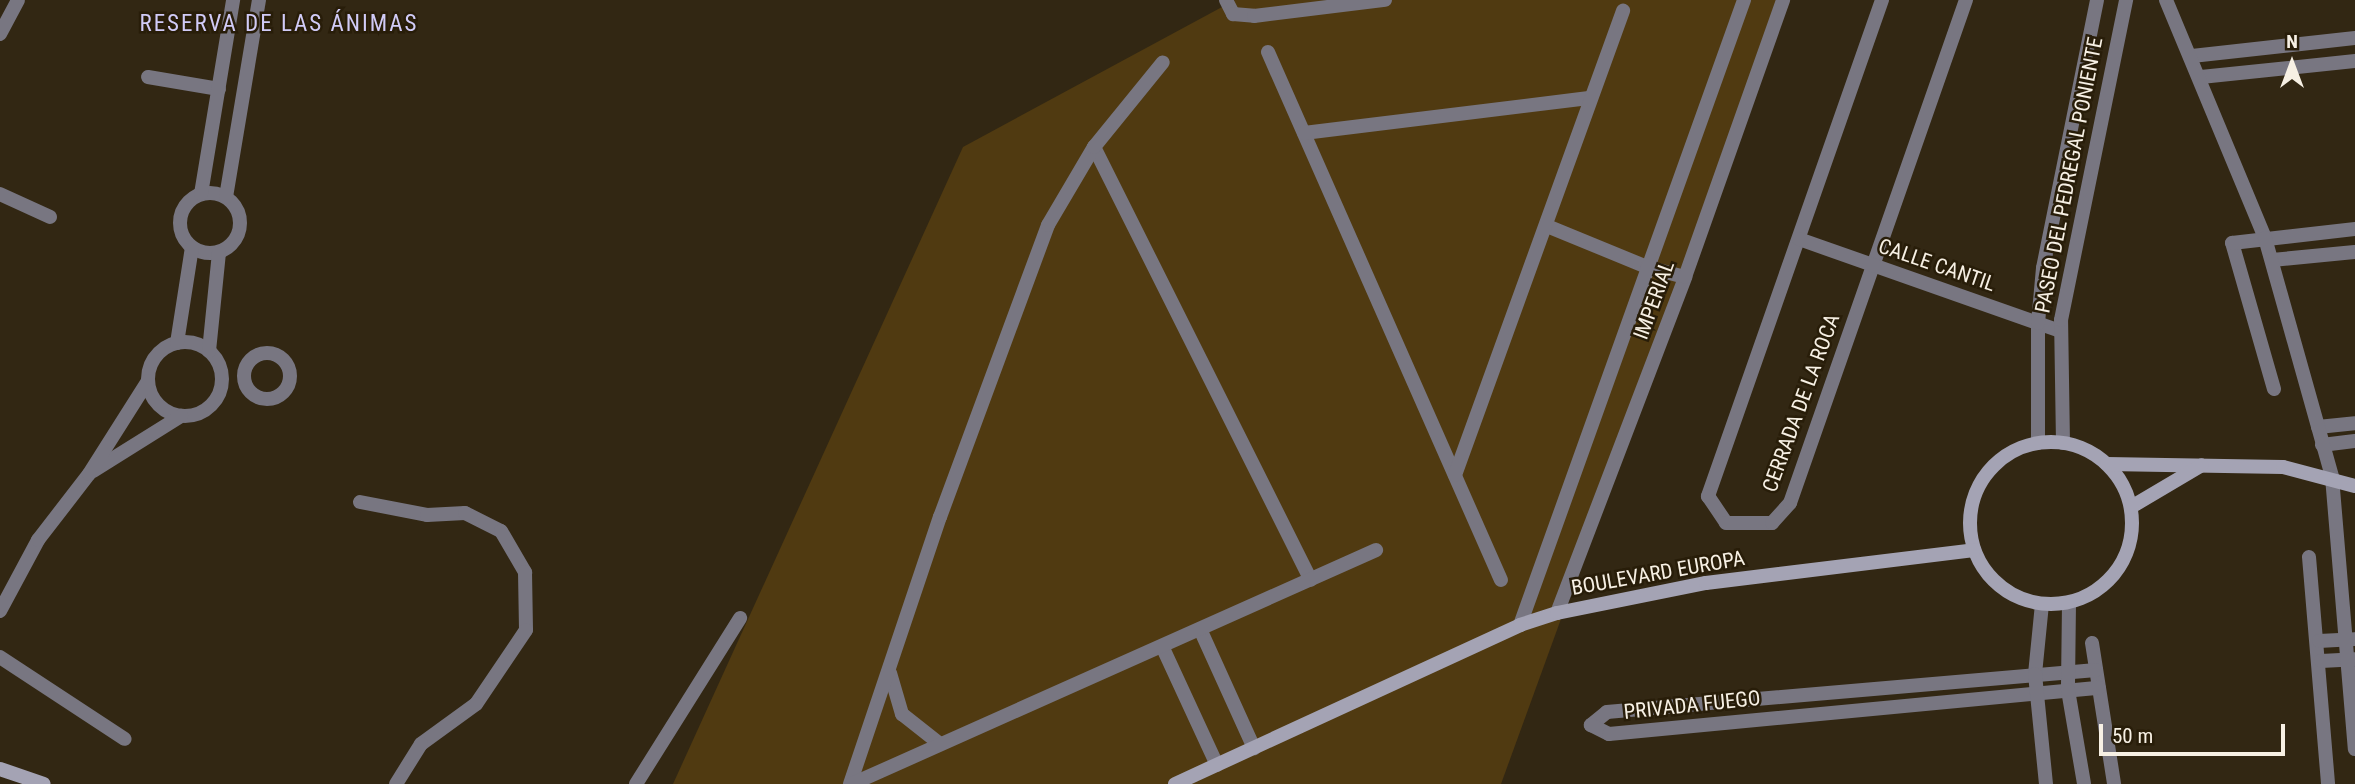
<!DOCTYPE html>
<meta charset="utf-8">
<style>
body{margin:0}
#map{position:relative;width:2355px;height:784px;overflow:hidden;background:#322713;font-family:"Roboto Condensed",sans-serif}
div>[style]{position:absolute}
.green>*{inset:0;background:#503a11}
.service>*{height:14px;margin:-7px;padding:0 7px;transform-origin:7px;border-radius:7px;background:#787681}
.minor>*{height:14px;margin:-7px;padding:0 7px;transform-origin:7px;border-radius:7px;background:#787681}
.minor>.ring{margin:-7px;padding:0;box-sizing:content-box;background:none;border:14px solid #787681;border-radius:50%}
.tertiary>*{height:14px;margin:-7px;padding:0 7px;transform-origin:7px;border-radius:7px;background:#787681}
.secondary>*{height:14px;margin:-7px;padding:0 7px;transform-origin:7px;border-radius:7px;background:#a4a3b4}
.secondary>.ring{margin:-7px;padding:0;box-sizing:content-box;background:none;border:14px solid #a4a3b4;border-radius:50%}
span{translate:-50% -50%;white-space:nowrap;text-align:center;line-height:1.15;-webkit-text-stroke:5px #281d09;paint-order:stroke}
.street-label{font-size:21px;color:#f7f0e4}
.neighbourhood-label{font-size:23px;color:#d1cbf7;letter-spacing:2px}
.north{position:absolute;left:2257px;top:28px;width:70px;height:70px;-webkit-text-stroke:5px #281d09;paint-order:stroke;rotate:0deg;font-size:19px;font-weight:700;line-height:28px;text-align:center;color:#f7f0e4}
.north::after{content:'';display:block;margin:auto;width:24px;height:32px;background:#f7f0e4;clip-path:polygon(50% 0,100% 100%,50% 72%,0 100%)}
.scale{position:absolute;left:2099px;top:724px;width:186px;height:32px;box-sizing:border-box;border:4px solid #f7f0e4;border-top:0;padding-left:9px;font-size:21px;line-height:24px;white-space:nowrap;color:#f7f0e4;-webkit-text-stroke:5px #281d09;paint-order:stroke}
</style>
<div id="map">
<div class="green">
<i style="clip-path:polygon(1235px 0,1786px 0,1501px 784px,673px 784px,963px 147px)"></i>
</div>
<div class="service">
<i style="left:360px;top:502px;width:68px;rotate:11deg"></i>
<i style="left:427px;top:515px;width:38px;rotate:-3deg"></i>
<i style="left:465px;top:513px;width:40px;rotate:26.6deg"></i>
<i style="left:501px;top:531px;width:48px;rotate:59.7deg"></i>
<i style="left:525px;top:572px;width:58px;rotate:89deg"></i>
<i style="left:526px;top:630px;width:89px;rotate:124deg"></i>
<i style="left:476px;top:704px;width:68px;rotate:144deg"></i>
<i style="left:421px;top:744px;width:47px;rotate:122deg"></i>
<i style="left:636px;top:784px;width:196px;rotate:-57.9deg"></i>
</div>
<div class="minor">
<i style="left:1226px;top:0;width:16px;rotate:63deg"></i>
<i style="left:1233px;top:14px;width:21px;rotate:5deg"></i>
<i style="left:1254px;top:16px;width:132px;rotate:-7deg"></i>
<i style="left:1882px;top:0;width:526px;rotate:109.33deg"></i>
<i style="left:1708px;top:496px;width:32px;rotate:56deg"></i>
<i style="left:1726px;top:523px;width:46px"></i>
<i style="left:1772px;top:523px;width:27px;rotate:-48deg"></i>
<i style="left:1790px;top:503px;width:533px;rotate:-70.72deg"></i>
<i style="left:0;top:34px;width:38px;rotate:-62deg"></i>
<i style="left:1268px;top:52px;width:577px;rotate:66.19deg"></i>
<i style="left:2192px;top:56px;width:164px;rotate:-6.3deg"></i>
<i style="left:148px;top:77px;width:72px;rotate:9.6deg"></i>
<i style="left:2201px;top:77px;width:155px;rotate:-5.9deg"></i>
<i style="left:1304px;top:133px;width:289px;rotate:-7deg"></i>
<i style="left:1094px;top:147px;width:484px;rotate:63.4deg"></i>
<i class="ring" style="left:180px;top:193px;width:46px;height:46px"></i>
<i style="left:0;top:194px;width:55px;rotate:24.7deg"></i>
<i style="left:201px;top:194px;width:197px;rotate:-80.6deg"></i>
<i style="left:226px;top:197px;width:200px;rotate:-80.5deg"></i>
<i style="left:1547px;top:226px;width:108px;rotate:22.3deg"></i>
<i style="left:1647px;top:267px;width:39px;rotate:15deg"></i>
<i style="left:1799px;top:239px;width:277px;rotate:19.4deg"></i>
<i style="left:2272px;top:260px;width:83px;rotate:-5.5deg"></i>
<i class="ring" style="left:148px;top:342px;width:60px;height:60px"></i>
<i style="left:177px;top:343px;width:97px;rotate:-81.1deg"></i>
<i style="left:209px;top:351px;width:99px;rotate:-84.2deg"></i>
<i class="ring" style="left:244px;top:353px;width:32px;height:32px"></i>
<i style="left:2274px;top:389px;width:152px;rotate:-106deg"></i>
<i style="left:2232px;top:243px;width:124px;rotate:-6.5deg"></i>
<i style="left:2318px;top:427px;width:37px;rotate:-6deg"></i>
<i style="left:2322px;top:445px;width:33px;rotate:-7deg"></i>
<i style="left:93px;top:471px;width:104px;rotate:-32deg"></i>
<i style="left:1455px;top:475px;width:494px;rotate:-70.1deg"></i>
<i style="left:2309px;top:557px;width:228px;rotate:85.2deg"></i>
<i style="left:0;top:611px;width:81px;rotate:-61.8deg"></i>
<i style="left:38px;top:540px;width:83px;rotate:-52.3deg"></i>
<i style="left:89px;top:474px;width:110px;rotate:-57.6deg"></i>
<i style="left:1557px;top:613px;width:360px;rotate:-69.1deg"></i>
<i style="left:1685px;top:277px;width:294px;rotate:-70.5deg"></i>
<i style="left:1520px;top:625px;width:664px;rotate:-70.28deg"></i>
<i style="left:1200px;top:629px;width:131px;rotate:65.6deg"></i>
<i style="left:2319px;top:641px;width:36px;rotate:-3deg"></i>
<i style="left:2092px;top:643px;width:143px;rotate:81.1deg"></i>
<i style="left:1162px;top:646px;width:131px;rotate:65.2deg"></i>
<i style="left:0;top:657px;width:149px;rotate:33.3deg"></i>
<i style="left:2321px;top:661px;width:34px;rotate:-3deg"></i>
<i style="left:2096px;top:670px;width:491px;rotate:175.1deg"></i>
<i style="left:1607px;top:712px;width:21px;rotate:141deg"></i>
<i style="left:1591px;top:725px;width:20px;rotate:27deg"></i>
<i style="left:1609px;top:734px;width:492px;rotate:-5.4deg"></i>
<i style="left:890px;top:673px;width:43px;rotate:73.7deg"></i>
<i style="left:902px;top:714px;width:48px;rotate:38.3deg"></i>
<i style="left:850px;top:784px;width:282px;rotate:-71.4deg"></i>
<i style="left:940px;top:517px;width:311px;rotate:-69.7deg"></i>
<i style="left:1048px;top:225px;width:91px;rotate:-59.5deg"></i>
<i style="left:1094px;top:147px;width:109px;rotate:-50.9deg"></i>
<i style="left:852px;top:784px;width:574px;rotate:-24.06deg"></i>
</div>
<div class="tertiary">
<i style="left:2166px;top:0;width:258px;rotate:67.4deg"></i>
<i style="left:2265px;top:238px;width:248px;rotate:74.3deg"></i>
<i style="left:2332px;top:477px;width:273px;rotate:85.2deg"></i>
<i style="left:2038px;top:443px;width:120px;rotate:-90deg"></i>
<i style="left:2038px;top:323px;width:55px;rotate:-84.8deg"></i>
<i style="left:2043px;top:268px;width:273px;rotate:-78.6deg"></i>
<i style="left:2063px;top:443px;width:123px;rotate:-90.9deg"></i>
<i style="left:2061px;top:320px;width:327px;rotate:-78.5deg"></i>
<i style="left:2069px;top:603px;width:87px;rotate:90.7deg"></i>
<i style="left:2068px;top:690px;width:95px;rotate:80.3deg"></i>
<i style="left:2042px;top:604px;width:70px;rotate:95.7deg"></i>
<i style="left:2035px;top:674px;width:111px;rotate:84.3deg"></i>
</div>
<div class="secondary">
<i class="ring" style="left:1970px;top:442px;width:148px;height:148px"></i>
<i style="left:2107px;top:464px;width:176px;rotate:1deg"></i>
<i style="left:2283px;top:467px;width:74px;rotate:14.8deg"></i>
<i style="left:2131px;top:507px;width:82px;rotate:-30.6deg"></i>
<i style="left:0;top:769px;width:46px;rotate:18.8deg"></i>
<i style="left:1175px;top:784px;width:380px;rotate:-24.7deg"></i>
<i style="left:1520px;top:625px;width:39px;rotate:-18deg"></i>
<i style="left:1557px;top:613px;width:152px;rotate:-11.4deg"></i>
<i style="left:1706px;top:583px;width:270px;rotate:-7deg"></i>
</div>
<div class="street-label">
<span style="left:2069px;top:175px;rotate:-79deg">PASEO DEL PEDREGAL PONIENTE</span>
<span style="left:1937px;top:265px;rotate:19deg">CALLE CANTIL</span>
<span style="left:1654px;top:300px;rotate:-70deg">IMPERIAL</span>
<span style="left:1801px;top:403px;rotate:-70deg">CERRADA DE LA ROCA</span>
<span style="left:1658px;top:573px;rotate:-10deg">BOULEVARD EUROPA</span>
<span style="left:1692px;top:705px;rotate:-6deg">PRIVADA FUEGO</span>
</div>
<div class="neighbourhood-label">
<span style="left:279px;top:24px">RESERVA DE LAS ÁNIMAS</span>
</div>
<div class="north">N</div>
<div class="scale">50 m</div>
</div>
